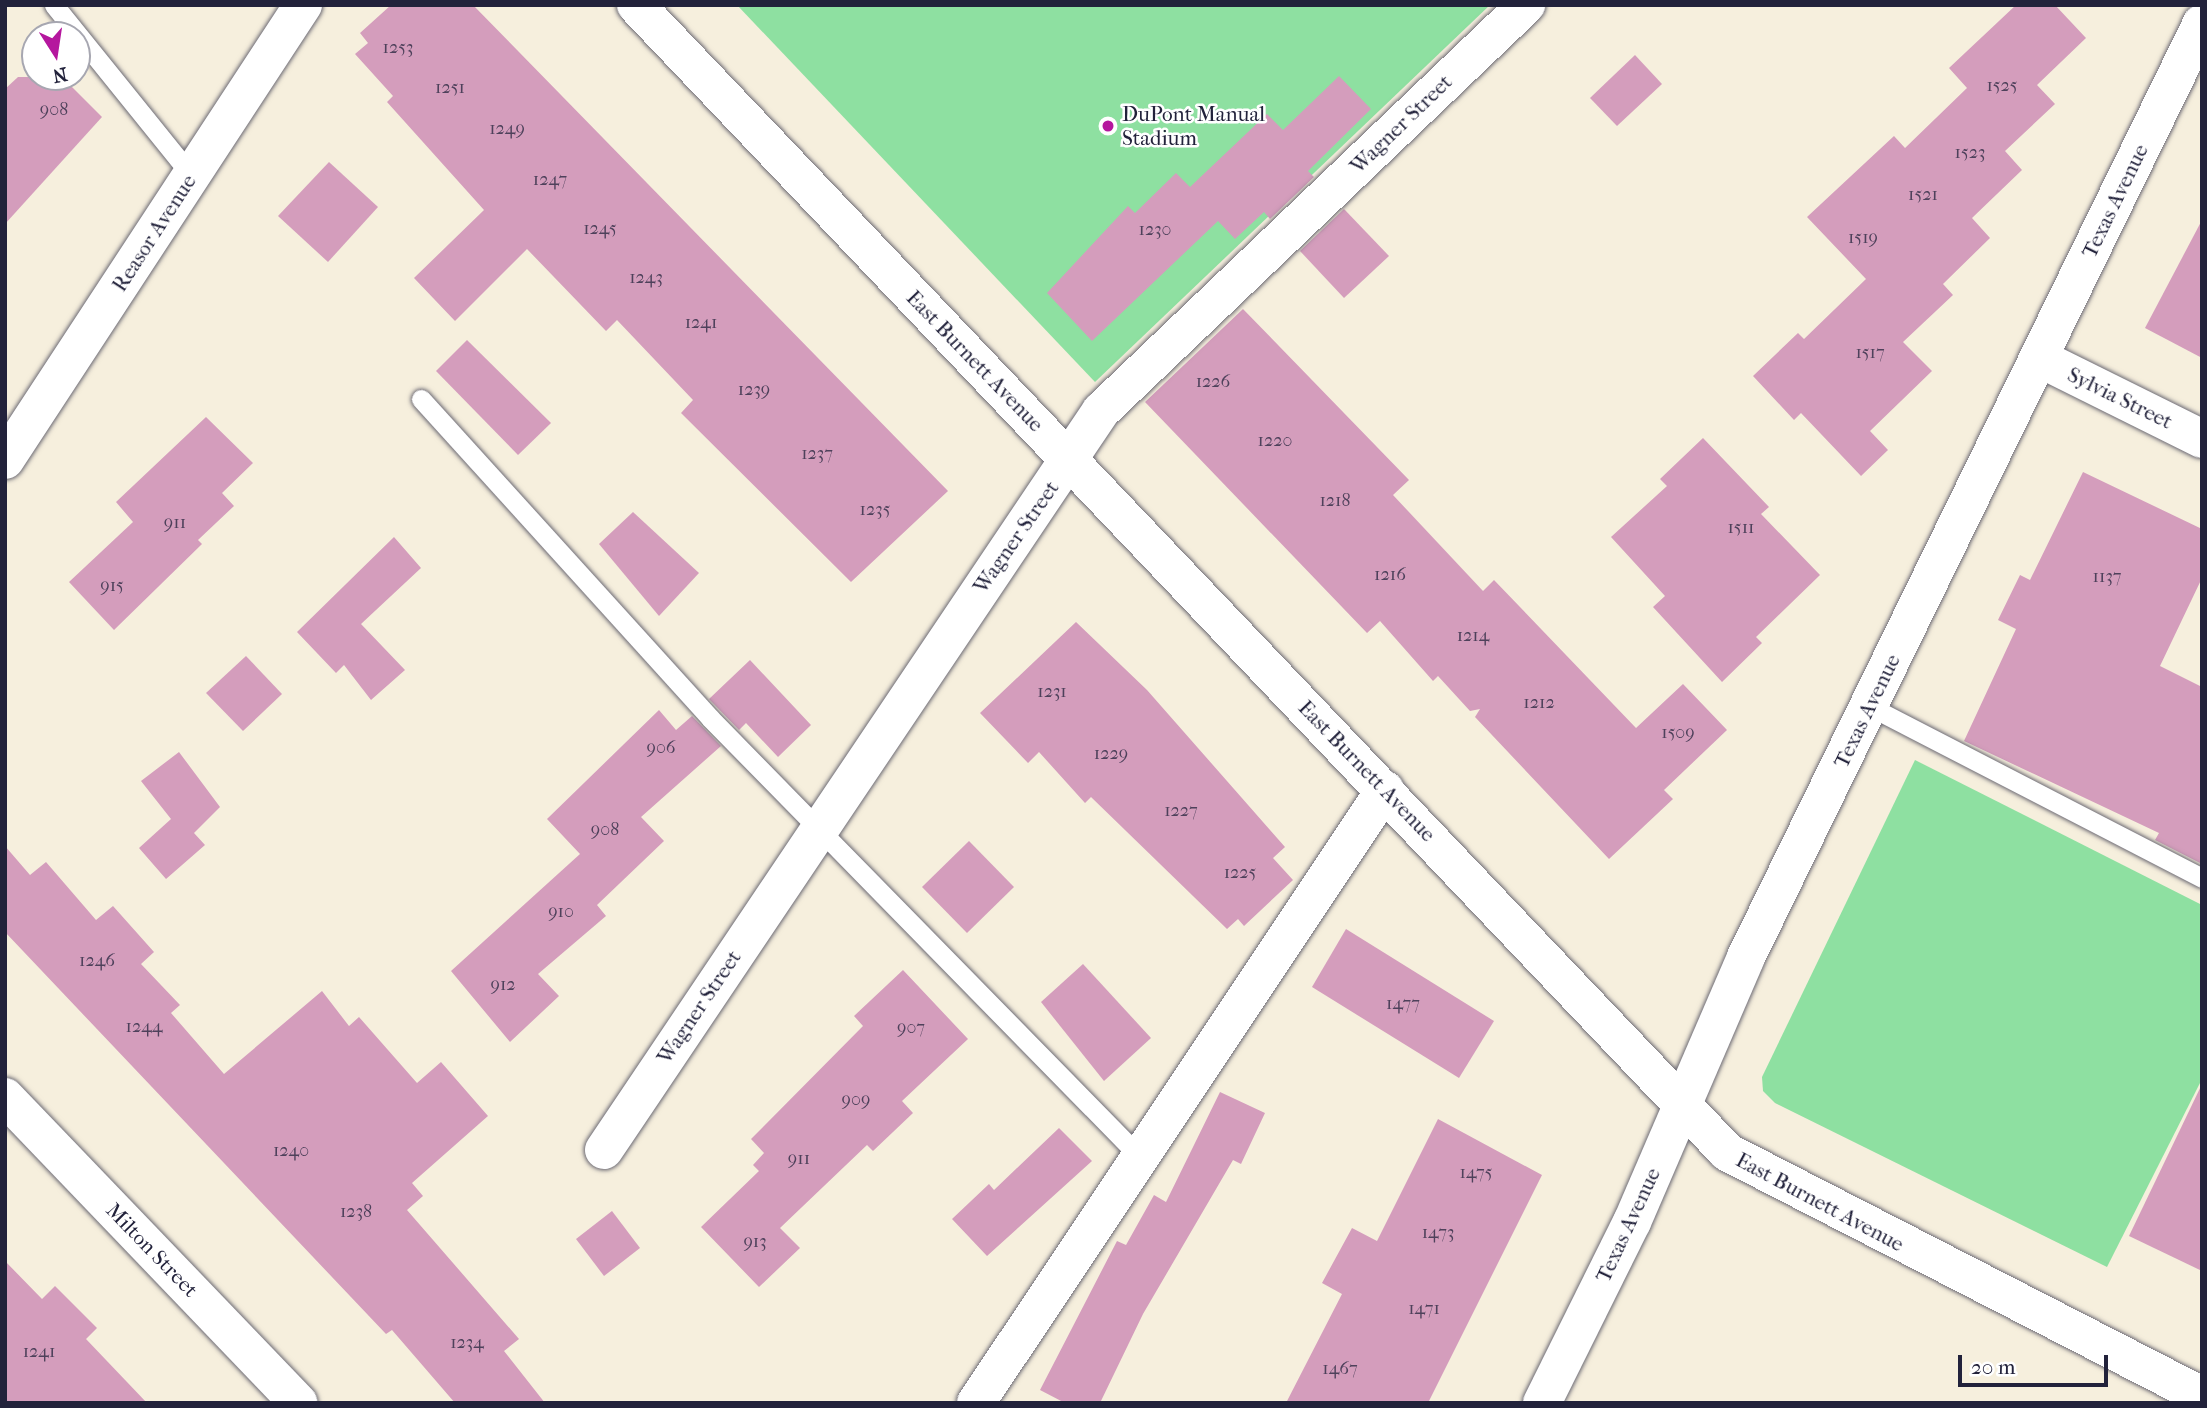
<!DOCTYPE html>
<style>
body{margin:0}
#map{position:relative;width:2207px;height:1408px;overflow:hidden;background:#f6efdd;font-family:"IM FELL French Canon",serif}
div>[style]{position:absolute}
.green>*{inset:0;background:#8ee0a1}
.building>*{inset:0;background:#d49dbc}
.roads{filter:drop-shadow(0 0 2px #6c6a74) drop-shadow(0 0 2px #6c6a74)}
.lane>*{height:19px;margin:-9.5px;padding:0 9.5px;transform-origin:9.5px;border-radius:9.5px;background:#fff}
.street>*{height:38px;margin:-19px;padding:0 19px;transform-origin:19px;border-radius:19px;background:#fff}
.secondary>*{height:38px;margin:-19px;padding:0 19px;transform-origin:19px;border-radius:19px;background:#fff}
.dots>*{width:19px;height:19px;translate:-50% -50%;box-sizing:border-box;border:4px solid #fff;border-radius:50%}
span{translate:-50% -50%;white-space:nowrap;text-align:center;line-height:1.15;-webkit-text-stroke:5px #fff;paint-order:stroke}
.number-label{font-size:18px;color:#4e415b}
.number-label span{-webkit-text-stroke-width:0}
.poi-label{font-size:21px;color:#22223b}
.left{translate:0 -50%;text-align:left}
.street-label{font-size:21px;color:#22223b}
.frame{position:absolute;inset:0;border:7px solid #22223b;pointer-events:none}
.north{position:absolute;left:21px;top:21px;width:70px;height:70px;box-sizing:border-box;background:#fff;border:2px solid #a7a7b1;border-radius:50%;rotate:168deg;font-size:19px;font-weight:700;line-height:28px;text-align:center;color:#22223b}
.north::after{content:'';display:block;margin:auto;width:24px;height:32px;background:#b5179e;clip-path:polygon(50% 0,100% 100%,50% 72%,0 100%)}
.scale{position:absolute;left:1958px;top:1355px;width:150px;height:32px;box-sizing:border-box;border:4px solid #22223b;border-top:0;padding-left:9px;font-size:21px;line-height:24px;white-space:nowrap;color:#22223b;-webkit-text-stroke:5px #fff;paint-order:stroke}
</style>
<div id="map">
<div class="green">
<i style="clip-path:polygon(737px 5px,1490px 5px,1095px 382px)"></i>
<i style="clip-path:polygon(1915px 760px,2202px 905px,2202px 1079px,2107px 1267px,1775px 1103px,1763px 1091px,1762px 1077px)"></i>
</div>
<div class="building">
<i style="clip-path:polygon(391px 5px,473px 5px,948px 491px,851px 582px,681px 413px,693px 400px,617px 320px,606px 331px,527px 249px,455px 321px,414px 278px,484px 210px,387px 102px,393px 96px,355px 54px,368px 43px,360px 33px)"></i>
<i style="clip-path:polygon(2016px 5px,2055px 5px,2086px 38px,2037px 85px,2055px 104px,2005px 151px,2022px 170px,1972px 218px,1990px 238px,1943px 284px,1953px 295px,1903px 342px,1932px 371px,1870px 431px,1888px 450px,1861px 476px,1801px 413px,1794px 420px,1753px 376px,1798px 333px,1804px 339px,1866px 279px,1807px 217px,1894px 136px,1905px 148px,1967px 88px,1949px 68px)"></i>
<i style="clip-path:polygon(1635px 55px,1662px 84px,1617px 126px,1590px 98px)"></i>
<i style="clip-path:polygon(1339px 76px,1371px 109px,1308px 171px,1314px 177px,1270px 219px,1264px 212px,1235px 239px,1218px 221px,1092px 341px,1047px 293px,1128px 206px,1135px 213px,1176px 173px,1190px 187px,1267px 114px,1283px 130px)"></i>
<i style="clip-path:polygon(18px 77px,62px 77px,102px 117px,5px 224px,5px 89px)"></i>
<i style="clip-path:polygon(329px 162px,378px 207px,328px 262px,278px 216px)"></i>
<i style="clip-path:polygon(1344px 209px,1389px 256px,1344px 298px,1300px 251px)"></i>
<i style="clip-path:polygon(2202px 220px,2202px 358px,2145px 328px)"></i>
<i style="clip-path:polygon(1243px 309px,1409px 480px,1393px 495px,1483px 591px,1494px 580px,1636px 728px,1683px 684px,1727px 730px,1664px 790px,1673px 799px,1609px 859px,1475px 717px,1480px 709px,1470px 711px,1438px 676px,1433px 681px,1380px 621px,1367px 633px,1145px 402px)"></i>
<i style="clip-path:polygon(467px 340px,551px 423px,518px 455px,436px 371px)"></i>
<i style="clip-path:polygon(206px 417px,253px 463px,222px 493px,234px 506px,198px 540px,202px 544px,114px 630px,69px 582px,133px 522px,116px 502px)"></i>
<i style="clip-path:polygon(1703px 438px,1769px 507px,1761px 514px,1820px 575px,1756px 637px,1762px 643px,1722px 682px,1653px 607px,1665px 596px,1611px 537px,1667px 486px,1660px 479px)"></i>
<i style="clip-path:polygon(2083px 472px,2202px 529px,2202px 578px,2160px 666px,2202px 687px,2202px 864px,2155px 840px,2159px 833px,1964px 741px,2016px 629px,1998px 620px,2020px 575px,2030px 580px)"></i>
<i style="clip-path:polygon(633px 512px,699px 573px,659px 616px,599px 544px)"></i>
<i style="clip-path:polygon(394px 537px,421px 568px,361px 624px,405px 670px,371px 700px,344px 665px,336px 673px,297px 632px)"></i>
<i style="clip-path:polygon(1076px 622px,1147px 690px,1285px 847px,1273px 858px,1293px 880px,1244px 926px,1238px 919px,1227px 929px,1091px 797px,1085px 803px,1039px 752px,1028px 763px,980px 713px)"></i>
<i style="clip-path:polygon(246px 656px,282px 694px,243px 731px,206px 693px)"></i>
<i style="clip-path:polygon(750px 660px,811px 725px,778px 757px,746px 723px,739px 730px,709px 699px)"></i>
<i style="clip-path:polygon(659px 710px,676px 730px,692px 716px,721px 746px,641px 817px,664px 841px,597px 905px,606px 916px,538px 974px,559px 996px,510px 1042px,451px 971px,580px 854px,547px 819px)"></i>
<i style="clip-path:polygon(179px 752px,220px 807px,194px 833px,205px 845px,166px 879px,139px 848px,171px 819px,141px 781px)"></i>
<i style="clip-path:polygon(969px 841px,1014px 887px,967px 933px,922px 887px)"></i>
<i style="clip-path:polygon(5px 846px,30px 875px,46px 862px,96px 920px,113px 906px,154px 952px,141px 964px,180px 1005px,171px 1013px,224px 1074px,322px 991px,349px 1026px,359px 1017px,417px 1083px,441px 1062px,488px 1116px,412px 1183px,423px 1196px,407px 1210px,519px 1339px,504px 1351px,545px 1403px,455px 1403px,392px 1330px,386px 1334px,5px 932px)"></i>
<i style="clip-path:polygon(1346px 929px,1494px 1021px,1459px 1078px,1312px 987px)"></i>
<i style="clip-path:polygon(1083px 964px,1151px 1038px,1104px 1081px,1041px 1002px)"></i>
<i style="clip-path:polygon(903px 970px,968px 1039px,902px 1101px,913px 1113px,873px 1151px,867px 1145px,780px 1228px,800px 1248px,759px 1287px,701px 1227px,759px 1171px,753px 1165px,764px 1153px,751px 1139px,863px 1026px,854px 1016px)"></i>
<i style="clip-path:polygon(2202px 1084px,2202px 1271px,2129px 1236px)"></i>
<i style="clip-path:polygon(1220px 1092px,1265px 1113px,1241px 1164px,1233px 1160px,1143px 1314px,1100px 1403px,1065px 1403px,1040px 1390px,1117px 1241px,1126px 1245px,1154px 1195px,1166px 1202px)"></i>
<i style="clip-path:polygon(1438px 1119px,1542px 1175px,1428px 1403px,1286px 1403px,1342px 1294px,1322px 1283px,1352px 1228px,1377px 1241px)"></i>
<i style="clip-path:polygon(1059px 1128px,1092px 1161px,987px 1256px,952px 1219px,989px 1184px,994px 1190px)"></i>
<i style="clip-path:polygon(612px 1211px,640px 1248px,604px 1276px,576px 1239px)"></i>
<i style="clip-path:polygon(5px 1261px,42px 1299px,55px 1286px,97px 1328px,86px 1339px,147px 1403px,5px 1403px)"></i>
</div>
<div class="roads">
<div class="lane">
<i style="left:54px;top:5px;width:220px;rotate:51.1deg"></i>
<i style="left:421px;top:399px;width:430px;rotate:47.8deg"></i>
<i style="left:710px;top:718px;width:615px;rotate:45.59deg"></i>
<i style="left:1869px;top:706px;width:375px;rotate:27.3deg"></i>
</div>
<div class="street">
<i style="left:2039px;top:358px;width:182px;rotate:26.4deg"></i>
<i style="left:5px;top:460px;width:544px;rotate:-56.78deg"></i>
<i style="left:5px;top:1097px;width:424px;rotate:46.2deg"></i>
<i style="left:604px;top:1150px;width:891px;rotate:-56.08deg"></i>
<i style="left:1101px;top:411px;width:588px;rotate:-43.69deg"></i>
<i style="left:976px;top:1403px;width:737px;rotate:-56.29deg"></i>
<i style="left:1542px;top:1403px;width:202px;rotate:-63.6deg"></i>
<i style="left:1632px;top:1222px;width:288px;rotate:-66.7deg"></i>
<i style="left:1746px;top:957px;width:1039px;rotate:-63.98deg"></i>
</div>
<div class="secondary">
<i style="left:636px;top:5px;width:1583px;rotate:46.43deg"></i>
<i style="left:1727px;top:1152px;width:534px;rotate:27.19deg"></i>
</div>
</div>
<div class="dots">
<i style="left:1108px;top:126px;background:#b5179e"></i>
</div>
<div class="number-label">
<span style="left:398px;top:48px">1253</span>
<span style="left:2002px;top:86px">1525</span>
<span style="left:450px;top:88px">1251</span>
<span style="left:54px;top:110px">908</span>
<span style="left:507px;top:129px">1249</span>
<span style="left:1970px;top:153px">1523</span>
<span style="left:550px;top:180px">1247</span>
<span style="left:1923px;top:195px">1521</span>
<span style="left:600px;top:229px">1245</span>
<span style="left:1155px;top:230px">1230</span>
<span style="left:1863px;top:238px">1519</span>
<span style="left:646px;top:278px">1243</span>
<span style="left:701px;top:323px">1241</span>
<span style="left:1870px;top:353px">1517</span>
<span style="left:1213px;top:382px">1226</span>
<span style="left:754px;top:390px">1239</span>
<span style="left:1275px;top:441px">1220</span>
<span style="left:817px;top:454px">1237</span>
<span style="left:1335px;top:501px">1218</span>
<span style="left:875px;top:510px">1235</span>
<span style="left:175px;top:523px">911</span>
<span style="left:1741px;top:528px">1511</span>
<span style="left:1390px;top:575px">1216</span>
<span style="left:2107px;top:577px">1137</span>
<span style="left:112px;top:586px">915</span>
<span style="left:1473px;top:636px">1214</span>
<span style="left:1052px;top:692px">1231</span>
<span style="left:1539px;top:703px">1212</span>
<span style="left:1678px;top:733px">1509</span>
<span style="left:661px;top:748px">906</span>
<span style="left:1111px;top:754px">1229</span>
<span style="left:1181px;top:811px">1227</span>
<span style="left:605px;top:830px">908</span>
<span style="left:1240px;top:873px">1225</span>
<span style="left:561px;top:912px">910</span>
<span style="left:97px;top:961px">1246</span>
<span style="left:503px;top:985px">912</span>
<span style="left:1403px;top:1004px">1477</span>
<span style="left:144px;top:1027px">1244</span>
<span style="left:911px;top:1028px">907</span>
<span style="left:856px;top:1100px">909</span>
<span style="left:291px;top:1151px">1240</span>
<span style="left:799px;top:1159px">911</span>
<span style="left:1476px;top:1173px">1475</span>
<span style="left:356px;top:1212px">1238</span>
<span style="left:1438px;top:1233px">1473</span>
<span style="left:755px;top:1242px">913</span>
<span style="left:1424px;top:1309px">1471</span>
<span style="left:467px;top:1343px">1234</span>
<span style="left:39px;top:1352px">1241</span>
<span style="left:1340px;top:1369px">1467</span>
</div>
<div class="poi-label">
<span class="left" style="left:1122px;top:126px">DuPont Manual<br>Stadium</span>
</div>
<div class="street-label">
<span style="left:1401px;top:124px;rotate:-44deg">Wagner Street</span>
<span style="left:2115px;top:201px;rotate:-64deg">Texas Avenue</span>
<span style="left:154px;top:233px;rotate:-57deg">Reasor Avenue</span>
<span style="left:975px;top:361px;rotate:46deg">East Burnett Avenue</span>
<span style="left:2120px;top:398px;rotate:26deg">Sylvia Street</span>
<span style="left:1016px;top:537px;rotate:-55deg">Wagner Street</span>
<span style="left:1867px;top:711px;rotate:-64deg">Texas Avenue</span>
<span style="left:1367px;top:771px;rotate:46deg">East Burnett Avenue</span>
<span style="left:699px;top:1007px;rotate:-56deg">Wagner Street</span>
<span style="left:1820px;top:1202px;rotate:28deg">East Burnett Avenue</span>
<span style="left:1628px;top:1225px;rotate:-65deg">Texas Avenue</span>
<span style="left:152px;top:1250px;rotate:46deg">Milton Street</span>
</div>
<div class="frame"></div>
<div class="north">N</div>
<div class="scale">20 m</div>
</div>
